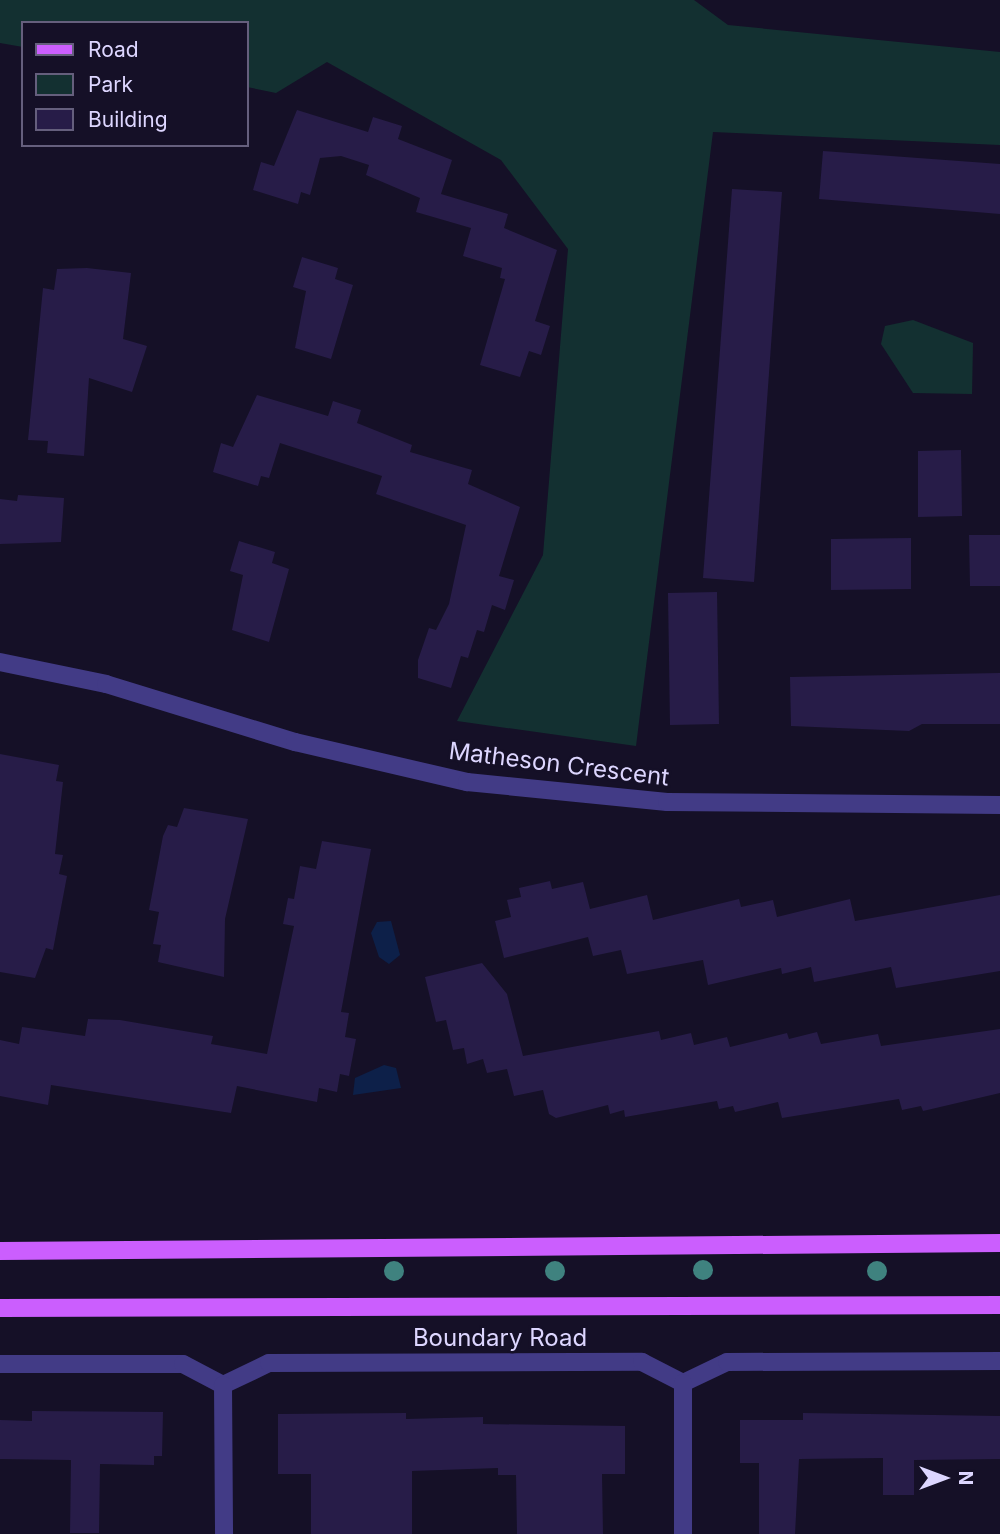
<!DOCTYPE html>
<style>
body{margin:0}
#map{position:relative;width:1000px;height:1534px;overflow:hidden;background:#151027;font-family:Inter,sans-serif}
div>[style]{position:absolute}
.green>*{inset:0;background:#133031}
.water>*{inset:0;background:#0d2049}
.building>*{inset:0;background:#271c48}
.street>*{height:18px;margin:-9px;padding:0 9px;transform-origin:9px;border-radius:9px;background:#423b86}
.primary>*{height:18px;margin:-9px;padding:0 9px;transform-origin:9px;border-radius:9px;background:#cb5efe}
.trees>*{width:20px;height:20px;margin:-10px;border-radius:50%;background:#3f827f}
span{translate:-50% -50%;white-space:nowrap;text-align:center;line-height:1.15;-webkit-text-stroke:5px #151027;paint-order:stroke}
.street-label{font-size:24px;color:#ddd6ff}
.legend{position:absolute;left:21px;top:21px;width:228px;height:126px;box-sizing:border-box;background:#151027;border:2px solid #655f7d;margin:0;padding:9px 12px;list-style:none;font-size:21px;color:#ddd6ff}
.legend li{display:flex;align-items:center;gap:14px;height:35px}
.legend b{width:35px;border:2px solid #655f7d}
.north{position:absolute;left:909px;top:1443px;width:70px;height:70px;-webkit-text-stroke:5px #151027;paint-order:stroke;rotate:90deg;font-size:19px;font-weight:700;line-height:28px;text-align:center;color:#ddd6ff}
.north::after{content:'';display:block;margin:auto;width:24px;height:32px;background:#ddd6ff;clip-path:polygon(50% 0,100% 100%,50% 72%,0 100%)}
</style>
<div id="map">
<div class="green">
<i style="clip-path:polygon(0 0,694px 0,728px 25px,1000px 52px,1000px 145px,713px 132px,636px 746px,457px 721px,543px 555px,568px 249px,501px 160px,327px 62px,276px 93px,247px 87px,247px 23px,23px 23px,23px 47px,0 43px)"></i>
<i style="clip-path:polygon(913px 320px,973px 343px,972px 394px,913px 393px,881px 344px,885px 326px)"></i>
</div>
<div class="water">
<i style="clip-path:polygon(391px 921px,400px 955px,389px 964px,379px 957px,371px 933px,377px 922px)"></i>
<i style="clip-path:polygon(384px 1065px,396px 1068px,401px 1088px,353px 1095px,355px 1078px)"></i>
</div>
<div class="building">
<i style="clip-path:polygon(297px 110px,368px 132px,373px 117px,402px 126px,398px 139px,452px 160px,441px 194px,508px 214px,504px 228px,557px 250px,535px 321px,550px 326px,541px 355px,529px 351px,520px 377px,480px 365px,505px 279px,500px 278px,502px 268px,463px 256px,471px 228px,416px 212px,420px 198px,366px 175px,369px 165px,341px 156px,320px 158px,310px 195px,301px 192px,298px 204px,253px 190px,261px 162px,274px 166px)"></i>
<i style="clip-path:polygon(823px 151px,1000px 164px,1000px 214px,819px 199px)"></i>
<i style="clip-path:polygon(732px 189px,782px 192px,754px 582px,703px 578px)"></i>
<i style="clip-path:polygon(302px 257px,338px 268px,335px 279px,353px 285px,331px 359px,295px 348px,306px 291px,293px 287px)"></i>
<i style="clip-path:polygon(87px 268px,131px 273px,123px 339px,147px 346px,132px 392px,89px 378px,84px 456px,47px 453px,48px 441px,28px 440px,43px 288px,54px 290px,57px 269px)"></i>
<i style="clip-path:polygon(257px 395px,328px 416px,333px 401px,361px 410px,357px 423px,412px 445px,410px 452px,472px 470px,468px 484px,520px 507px,499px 576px,514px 580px,505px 610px,492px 605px,484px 632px,477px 630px,468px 658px,461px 656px,451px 688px,418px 678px,418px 660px,429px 628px,436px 630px,449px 604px,466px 525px,376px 494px,382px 476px,280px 443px,269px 478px,261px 476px,258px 486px,213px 472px,221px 443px,233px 447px)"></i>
<i style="clip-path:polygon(961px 450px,962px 516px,918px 517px,918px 451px)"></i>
<i style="clip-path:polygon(18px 495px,64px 498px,61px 542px,0 544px,0 499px,17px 501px)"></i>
<i style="clip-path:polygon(969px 535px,1000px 535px,1000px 586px,970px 586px)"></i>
<i style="clip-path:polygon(911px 538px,911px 589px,831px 590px,831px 539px)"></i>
<i style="clip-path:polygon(239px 541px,275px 552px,272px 563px,289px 569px,269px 642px,232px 630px,243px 575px,230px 571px)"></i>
<i style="clip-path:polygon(717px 592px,719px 724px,670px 725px,668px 593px)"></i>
<i style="clip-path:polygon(1000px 673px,1000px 724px,922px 724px,909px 731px,791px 726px,790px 677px)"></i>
<i style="clip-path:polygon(0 754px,59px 765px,56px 781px,63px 782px,55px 854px,63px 855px,59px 874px,67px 876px,53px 950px,46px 948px,35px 978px,0 972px)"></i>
<i style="clip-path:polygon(184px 808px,248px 819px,225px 919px,224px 977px,158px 962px,161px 945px,153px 944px,159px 912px,149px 910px,163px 836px,168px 825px,177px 827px)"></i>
<i style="clip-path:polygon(322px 841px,371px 849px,341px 1012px,349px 1013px,345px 1037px,356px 1039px,349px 1076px,340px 1074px,337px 1092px,319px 1088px,317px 1102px,237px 1086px,231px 1113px,51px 1085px,48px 1105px,0 1096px,0 1040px,19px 1044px,22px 1027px,85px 1036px,88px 1019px,120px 1020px,213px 1036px,211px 1044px,267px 1054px,294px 926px,283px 924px,288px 898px,294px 899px,300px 866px,316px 869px)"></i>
<i style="clip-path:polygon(550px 881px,552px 889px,583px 882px,590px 909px,647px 895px,653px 920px,739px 899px,741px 907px,773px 900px,777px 917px,850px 899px,855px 921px,1000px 895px,1000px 971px,896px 988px,891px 967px,814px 982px,811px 967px,782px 974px,781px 968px,708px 985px,703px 960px,627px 974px,621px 950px,593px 956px,588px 937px,504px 958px,495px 921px,511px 917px,507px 900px,521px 897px,519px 888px)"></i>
<i style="clip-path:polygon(482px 963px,507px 994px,523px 1056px,659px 1031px,661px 1040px,691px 1033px,694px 1045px,727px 1037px,730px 1047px,787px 1033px,789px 1039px,817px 1032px,821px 1044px,878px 1034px,881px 1046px,1000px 1029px,1000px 1093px,923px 1111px,921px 1106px,902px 1110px,899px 1099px,782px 1118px,778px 1102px,735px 1112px,733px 1106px,719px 1109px,717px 1101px,625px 1117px,624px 1110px,610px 1114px,608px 1105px,556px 1118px,549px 1114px,543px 1090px,514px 1096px,507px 1069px,487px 1073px,483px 1059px,467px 1064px,464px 1048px,453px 1050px,446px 1020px,436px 1022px,425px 977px)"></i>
<i style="clip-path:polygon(32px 1411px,163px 1412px,162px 1456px,154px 1456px,154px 1465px,100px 1464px,99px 1533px,70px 1533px,71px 1460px,0 1459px,0 1420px,32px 1421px)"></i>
<i style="clip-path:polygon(406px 1413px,406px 1419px,483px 1417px,483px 1424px,625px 1426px,625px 1474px,602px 1474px,603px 1534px,517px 1534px,516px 1475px,498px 1475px,498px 1468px,412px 1471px,412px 1534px,311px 1534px,311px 1474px,278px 1474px,278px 1414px)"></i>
<i style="clip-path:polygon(803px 1413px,1000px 1416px,1000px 1459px,914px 1460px,914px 1495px,883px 1495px,883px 1458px,799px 1459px,795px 1534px,759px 1534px,759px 1463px,740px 1463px,740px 1420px,803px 1420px)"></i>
</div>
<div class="street">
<i style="left:0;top:662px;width:108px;rotate:11.7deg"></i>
<i style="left:106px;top:684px;width:198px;rotate:17.1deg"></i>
<i style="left:295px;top:742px;width:177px;rotate:13.1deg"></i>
<i style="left:467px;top:782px;width:201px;rotate:5.7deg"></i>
<i style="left:667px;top:802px;width:333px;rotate:0.5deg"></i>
<i style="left:0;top:1364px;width:183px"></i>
<i style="left:183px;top:1364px;width:45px;rotate:27.7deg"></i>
<i style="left:223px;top:1385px;width:51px;rotate:-25.6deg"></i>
<i style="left:269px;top:1363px;width:373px;rotate:-0.2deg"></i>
<i style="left:642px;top:1362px;width:46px;rotate:27.1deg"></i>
<i style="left:683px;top:1383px;width:49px;rotate:-25.5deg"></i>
<i style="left:727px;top:1362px;width:273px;rotate:-0.2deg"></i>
<i style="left:683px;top:1383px;width:151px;rotate:90deg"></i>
<i style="left:223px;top:1385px;width:149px;rotate:89.6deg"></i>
</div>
<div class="primary">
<i style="left:0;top:1251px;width:1000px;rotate:-0.46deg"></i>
<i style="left:0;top:1308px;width:1000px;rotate:-0.17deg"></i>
</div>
<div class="trees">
<i style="left:703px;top:1270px"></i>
<i style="left:394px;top:1271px"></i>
<i style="left:555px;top:1271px"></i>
<i style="left:877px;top:1271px"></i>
</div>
<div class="street-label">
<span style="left:559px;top:764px;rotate:7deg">Matheson Crescent</span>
<span style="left:500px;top:1338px">Boundary Road</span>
</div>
<ul class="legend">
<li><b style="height:9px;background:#cb5efe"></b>Road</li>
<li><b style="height:19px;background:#133031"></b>Park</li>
<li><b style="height:19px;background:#271c48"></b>Building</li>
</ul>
<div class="north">N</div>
</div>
